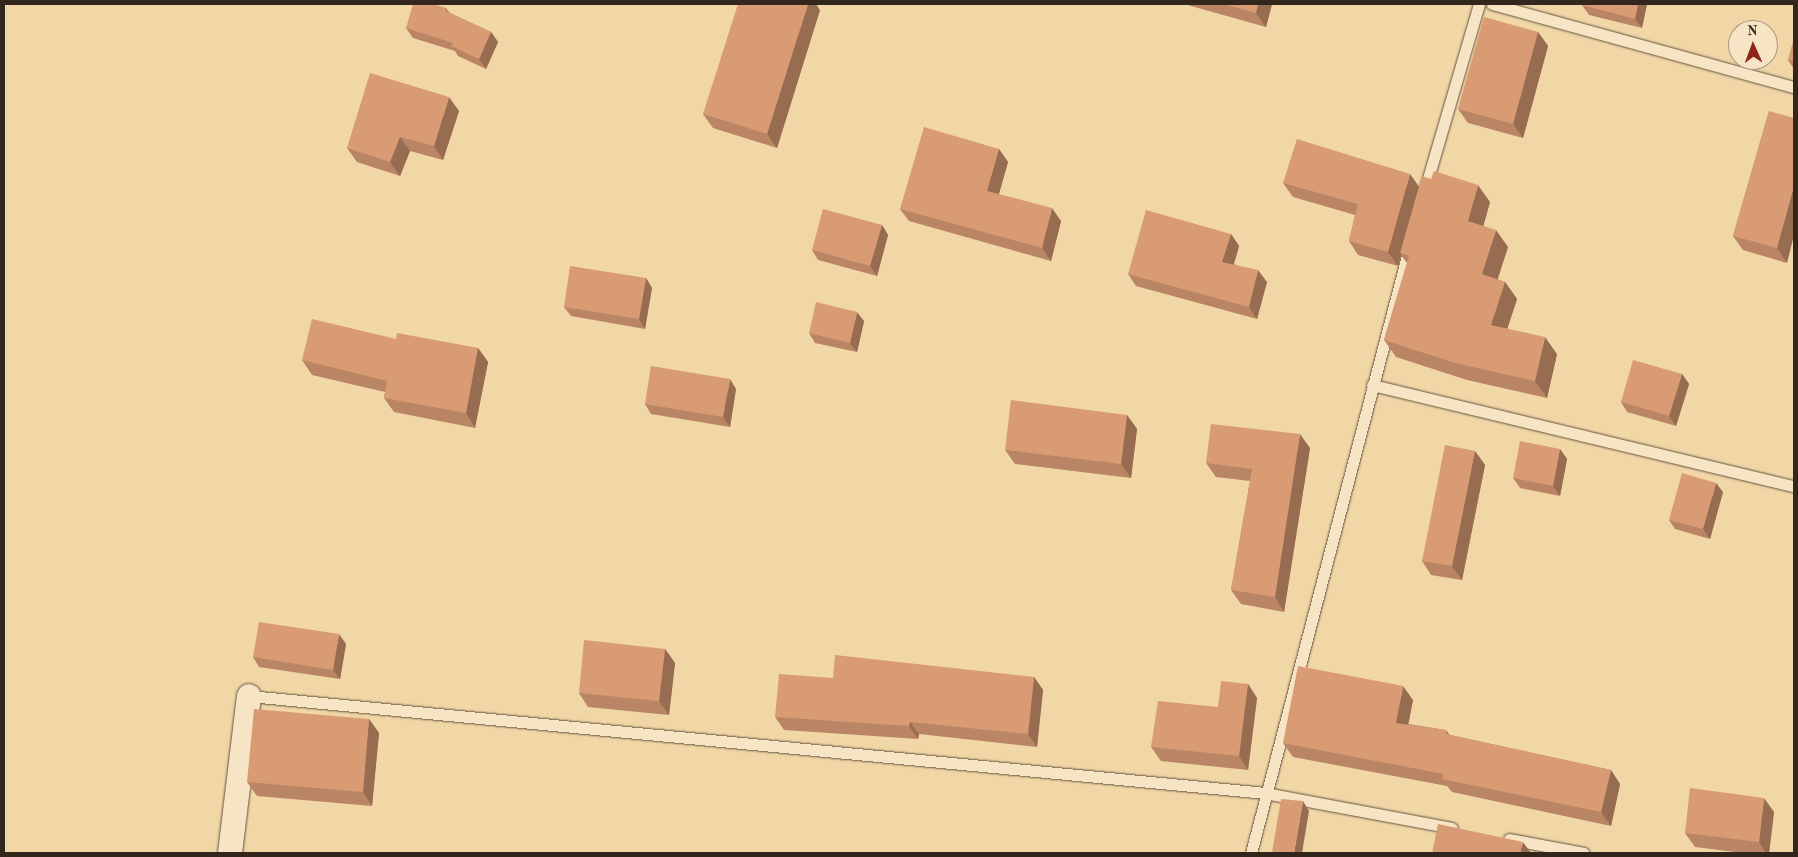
<!DOCTYPE html>
<style>
body{margin:0}
#map{position:relative;width:1798px;height:857px;overflow:hidden;background:#f1d6a6;font-family:"Old Standard TT",serif}
div>[style]{position:absolute}
.roads{filter:drop-shadow(0 0 1px #62533f) drop-shadow(0 0 1px #62533f)}
.lane>*{height:11px;margin:-5.5px;padding:0 5.5px;transform-origin:5.5px;border-radius:5.5px;background:#f6e4c5}
.street>*{height:24px;margin:-12px;padding:0 12px;transform-origin:12px;border-radius:12px;background:#f6e4c5}
.wall>*{inset:0;background:#ba8564}
.shaded-wall>*{inset:0;background:#976c51}
.building>*{inset:0;background:#d89b74}
span{translate:-50% -50%;white-space:nowrap;text-align:center;line-height:1.15;-webkit-text-stroke:4px #f6e4c5;paint-order:stroke}
.frame{position:absolute;inset:0;border:5px solid #33271d;pointer-events:none}
.north{position:absolute;left:1728px;top:20px;width:50px;height:50px;box-sizing:border-box;background:#f6e4c5;border:1px solid #a89882;border-radius:50%;rotate:358deg;font-size:14px;font-weight:700;line-height:20px;text-align:center;color:#33271d}
.north::after{content:'';display:block;margin:auto;width:18px;height:22px;background:#8f2418;clip-path:polygon(50% 0,100% 100%,50% 72%,0 100%)}
</style>
<div id="map">
<div class="roads">
<div class="lane">
<i style="left:1492px;top:4px;width:313px;rotate:15.4deg"></i>
<i style="left:1424px;top:192px;width:196px;rotate:-73.7deg"></i>
<i style="left:1372px;top:385px;width:434px;rotate:13.5deg"></i>
<i style="left:249px;top:696px;width:1021px;rotate:5.45deg"></i>
<i style="left:1265px;top:793px;width:190px;rotate:10.6deg"></i>
<i style="left:1509px;top:839px;width:76px;rotate:10.6deg"></i>
<i style="left:1251px;top:853px;width:625px;rotate:-75.36deg"></i>
</div>
<div class="street">
<i style="left:230px;top:853px;width:158px;rotate:-83.1deg"></i>
</div>
</div>
<div class="wall">
<i style="clip-path:polygon(1184px 4px,1272px 4px,1266px 27px)"></i>
<i style="clip-path:polygon(1647px 4px,1642px 28px,1589px 15px,1582px 5px)"></i>
<i style="clip-path:polygon(446px 8px,450px 13px,491px 32px,498px 42px,486px 69px,458px 56px,455px 51px,413px 38px,406px 28px)"></i>
<i style="clip-path:polygon(820px 10px,777px 148px,713px 128px,703px 114px)"></i>
<i style="clip-path:polygon(1538px 32px,1548px 46px,1523px 138px,1468px 123px,1458px 109px)"></i>
<i style="clip-path:polygon(1794px 39px,1794px 69px,1788px 60px)"></i>
<i style="clip-path:polygon(459px 111px,443px 160px,410px 151px,400px 176px,357px 162px,347px 148px)"></i>
<i style="clip-path:polygon(1769px 111px,1787px 263px,1743px 250px,1733px 236px)"></i>
<i style="clip-path:polygon(999px 149px,1008px 162px,999px 194px,1061px 221px,1051px 261px,909px 221px,900px 209px)"></i>
<i style="clip-path:polygon(1283px 183px,1419px 187px,1490px 202px,1483px 226px,1508px 247px,1497px 279px,1505px 282px,1517px 299px,1507px 329px,1557px 354px,1547px 398px,1467px 380px,1396px 357px,1384px 340px,1407px 263px,1401px 255px,1398px 266px,1358px 255px,1349px 241px,1355px 215px,1293px 197px)"></i>
<i style="clip-path:polygon(882px 225px,888px 235px,877px 276px,818px 260px,812px 250px)"></i>
<i style="clip-path:polygon(1231px 234px,1239px 246px,1234px 264px,1267px 282px,1257px 319px,1136px 286px,1128px 274px)"></i>
<i style="clip-path:polygon(646px 278px,652px 288px,645px 329px,571px 316px,564px 307px)"></i>
<i style="clip-path:polygon(864px 321px,857px 352px,815px 343px,809px 333px)"></i>
<i style="clip-path:polygon(396px 339px,478px 348px,488px 362px,475px 428px,394px 412px,384px 398px,385px 392px,312px 375px,302px 360px)"></i>
<i style="clip-path:polygon(1682px 374px,1689px 384px,1676px 426px,1627px 412px,1621px 402px)"></i>
<i style="clip-path:polygon(736px 389px,730px 427px,651px 414px,645px 404px)"></i>
<i style="clip-path:polygon(1127px 415px,1137px 429px,1131px 478px,1015px 464px,1005px 450px)"></i>
<i style="clip-path:polygon(1310px 448px,1284px 612px,1241px 604px,1231px 590px,1250px 481px,1216px 477px,1206px 463px)"></i>
<i style="clip-path:polygon(1560px 449px,1567px 459px,1560px 496px,1520px 488px,1513px 478px)"></i>
<i style="clip-path:polygon(1475px 451px,1485px 465px,1462px 580px,1431px 575px,1422px 561px)"></i>
<i style="clip-path:polygon(1723px 492px,1710px 539px,1675px 529px,1669px 520px)"></i>
<i style="clip-path:polygon(346px 644px,340px 679px,259px 667px,253px 657px)"></i>
<i style="clip-path:polygon(665px 649px,675px 663px,669px 715px,588px 707px,579px 693px)"></i>
<i style="clip-path:polygon(1034px 677px,1043px 690px,1037px 747px,919px 734px,918px 739px,784px 730px,775px 717px,833px 678px)"></i>
<i style="clip-path:polygon(1248px 684px,1257px 698px,1248px 770px,1161px 761px,1151px 747px,1218px 707px)"></i>
<i style="clip-path:polygon(1413px 700px,1408px 724px,1446px 730px,1450px 735px,1611px 770px,1620px 784px,1611px 826px,1452px 792px,1447px 786px,1293px 757px,1283px 743px)"></i>
<i style="clip-path:polygon(369px 719px,379px 733px,372px 806px,257px 796px,247px 782px)"></i>
<i style="clip-path:polygon(1774px 812px,1769px 853px,1743px 853px,1695px 847px,1685px 833px)"></i>
</div>
<div class="shaded-wall">
<i style="clip-path:polygon(808px 4px,816px 4px,820px 10px,777px 148px,767px 134px)"></i>
<i style="clip-path:polygon(1258px 4px,1272px 4px,1266px 27px,1256px 13px)"></i>
<i style="clip-path:polygon(1638px 4px,1647px 4px,1642px 28px,1635px 19px)"></i>
<i style="clip-path:polygon(491px 32px,498px 42px,486px 69px,479px 59px)"></i>
<i style="clip-path:polygon(1538px 32px,1548px 46px,1523px 138px,1513px 124px)"></i>
<i style="clip-path:polygon(449px 97px,459px 111px,443px 160px,434px 146px)"></i>
<i style="clip-path:polygon(400px 137px,410px 151px,400px 176px,390px 162px)"></i>
<i style="clip-path:polygon(999px 149px,1008px 162px,996px 204px,987px 191px)"></i>
<i style="clip-path:polygon(1410px 174px,1420px 188px,1398px 266px,1388px 252px)"></i>
<i style="clip-path:polygon(1478px 185px,1490px 202px,1480px 238px,1468px 221px)"></i>
<i style="clip-path:polygon(1794px 185px,1794px 235px,1787px 263px,1777px 248px)"></i>
<i style="clip-path:polygon(1052px 208px,1061px 221px,1051px 261px,1042px 248px)"></i>
<i style="clip-path:polygon(882px 225px,888px 235px,877px 276px,870px 266px)"></i>
<i style="clip-path:polygon(1496px 230px,1508px 247px,1494px 291px,1482px 274px)"></i>
<i style="clip-path:polygon(1231px 234px,1239px 246px,1231px 274px,1222px 262px)"></i>
<i style="clip-path:polygon(1258px 270px,1267px 282px,1257px 319px,1249px 307px)"></i>
<i style="clip-path:polygon(646px 278px,652px 288px,645px 329px,639px 319px)"></i>
<i style="clip-path:polygon(1505px 282px,1517px 299px,1503px 342px,1491px 325px)"></i>
<i style="clip-path:polygon(857px 312px,864px 321px,857px 352px,850px 343px)"></i>
<i style="clip-path:polygon(1545px 337px,1557px 354px,1547px 398px,1535px 381px)"></i>
<i style="clip-path:polygon(478px 348px,488px 362px,475px 428px,466px 413px)"></i>
<i style="clip-path:polygon(1682px 374px,1689px 384px,1676px 426px,1669px 416px)"></i>
<i style="clip-path:polygon(730px 379px,736px 389px,730px 427px,723px 417px)"></i>
<i style="clip-path:polygon(1127px 415px,1137px 429px,1131px 478px,1121px 464px)"></i>
<i style="clip-path:polygon(1300px 434px,1310px 448px,1284px 612px,1275px 597px)"></i>
<i style="clip-path:polygon(1560px 449px,1567px 459px,1560px 496px,1553px 486px)"></i>
<i style="clip-path:polygon(1475px 451px,1485px 465px,1462px 580px,1452px 566px)"></i>
<i style="clip-path:polygon(1716px 483px,1723px 492px,1710px 539px,1703px 529px)"></i>
<i style="clip-path:polygon(339px 634px,346px 644px,340px 679px,333px 670px)"></i>
<i style="clip-path:polygon(665px 649px,675px 663px,669px 715px,659px 701px)"></i>
<i style="clip-path:polygon(1034px 677px,1043px 690px,1037px 747px,1028px 734px)"></i>
<i style="clip-path:polygon(1248px 684px,1257px 698px,1248px 770px,1239px 756px)"></i>
<i style="clip-path:polygon(1403px 686px,1413px 700px,1406px 736px,1396px 723px)"></i>
<i style="clip-path:polygon(369px 719px,379px 733px,372px 806px,363px 792px)"></i>
<i style="clip-path:polygon(910px 722px,919px 734px,918px 739px,909px 726px)"></i>
<i style="clip-path:polygon(1611px 770px,1620px 784px,1611px 826px,1601px 812px)"></i>
<i style="clip-path:polygon(1764px 798px,1774px 812px,1769px 853px,1766px 853px,1759px 842px)"></i>
<i style="clip-path:polygon(1303px 801px,1309px 811px,1302px 853px,1294px 853px)"></i>
<i style="clip-path:polygon(1523px 842px,1531px 853px,1520px 853px)"></i>
</div>
<div class="building">
<i style="clip-path:polygon(413px 4px,433px 4px,446px 8px,445px 11px,491px 32px,479px 59px,451px 46px,453px 43px,406px 28px)"></i>
<i style="clip-path:polygon(738px 4px,808px 4px,767px 134px,703px 114px)"></i>
<i style="clip-path:polygon(1223px 4px,1258px 4px,1256px 13px)"></i>
<i style="clip-path:polygon(1583px 4px,1638px 4px,1635px 19px,1582px 5px)"></i>
<i style="clip-path:polygon(1484px 17px,1538px 32px,1513px 124px,1458px 109px)"></i>
<i style="clip-path:polygon(1794px 39px,1794px 62px,1788px 60px)"></i>
<i style="clip-path:polygon(370px 73px,449px 97px,434px 146px,400px 137px,390px 162px,347px 148px)"></i>
<i style="clip-path:polygon(1769px 111px,1794px 118px,1794px 185px,1777px 248px,1733px 236px)"></i>
<i style="clip-path:polygon(924px 127px,999px 149px,987px 191px,1052px 208px,1042px 248px,900px 209px)"></i>
<i style="clip-path:polygon(1297px 139px,1410px 174px,1388px 252px,1349px 241px,1358px 204px,1283px 183px)"></i>
<i style="clip-path:polygon(1434px 171px,1478px 185px,1468px 221px,1496px 230px,1482px 274px,1505px 282px,1491px 325px,1545px 337px,1535px 381px,1455px 363px,1384px 340px,1409px 256px,1400px 253px,1422px 176px,1431px 179px)"></i>
<i style="clip-path:polygon(823px 209px,882px 225px,870px 266px,812px 250px)"></i>
<i style="clip-path:polygon(1146px 210px,1231px 234px,1222px 262px,1258px 270px,1249px 307px,1128px 274px)"></i>
<i style="clip-path:polygon(570px 266px,646px 278px,639px 319px,564px 307px)"></i>
<i style="clip-path:polygon(816px 302px,857px 312px,850px 343px,809px 333px)"></i>
<i style="clip-path:polygon(312px 319px,396px 339px,397px 333px,478px 348px,466px 413px,384px 398px,387px 381px,302px 360px)"></i>
<i style="clip-path:polygon(1633px 360px,1682px 374px,1669px 416px,1621px 402px)"></i>
<i style="clip-path:polygon(651px 366px,730px 379px,723px 417px,645px 404px)"></i>
<i style="clip-path:polygon(1011px 400px,1127px 415px,1121px 464px,1005px 450px)"></i>
<i style="clip-path:polygon(1211px 424px,1300px 434px,1275px 597px,1231px 590px,1252px 469px,1206px 463px)"></i>
<i style="clip-path:polygon(1520px 441px,1560px 449px,1553px 486px,1513px 478px)"></i>
<i style="clip-path:polygon(1445px 445px,1475px 451px,1452px 566px,1422px 561px)"></i>
<i style="clip-path:polygon(1682px 473px,1716px 483px,1703px 529px,1669px 520px)"></i>
<i style="clip-path:polygon(259px 622px,339px 634px,333px 670px,253px 657px)"></i>
<i style="clip-path:polygon(584px 640px,665px 649px,659px 701px,579px 693px)"></i>
<i style="clip-path:polygon(835px 655px,1034px 677px,1028px 734px,910px 722px,909px 726px,775px 717px,779px 674px,833px 678px)"></i>
<i style="clip-path:polygon(1298px 666px,1403px 686px,1396px 723px,1446px 730px,1446px 734px,1611px 770px,1601px 812px,1442px 779px,1443px 774px,1283px 743px)"></i>
<i style="clip-path:polygon(1221px 681px,1248px 684px,1239px 756px,1151px 747px,1158px 701px,1218px 707px)"></i>
<i style="clip-path:polygon(254px 709px,369px 719px,363px 792px,247px 782px)"></i>
<i style="clip-path:polygon(1690px 788px,1764px 798px,1759px 842px,1685px 833px)"></i>
<i style="clip-path:polygon(1281px 799px,1303px 801px,1294px 853px,1272px 853px)"></i>
<i style="clip-path:polygon(1438px 824px,1523px 842px,1520px 853px,1432px 853px)"></i>
</div>
<div class="frame"></div>
<div class="north">N</div>
</div>
